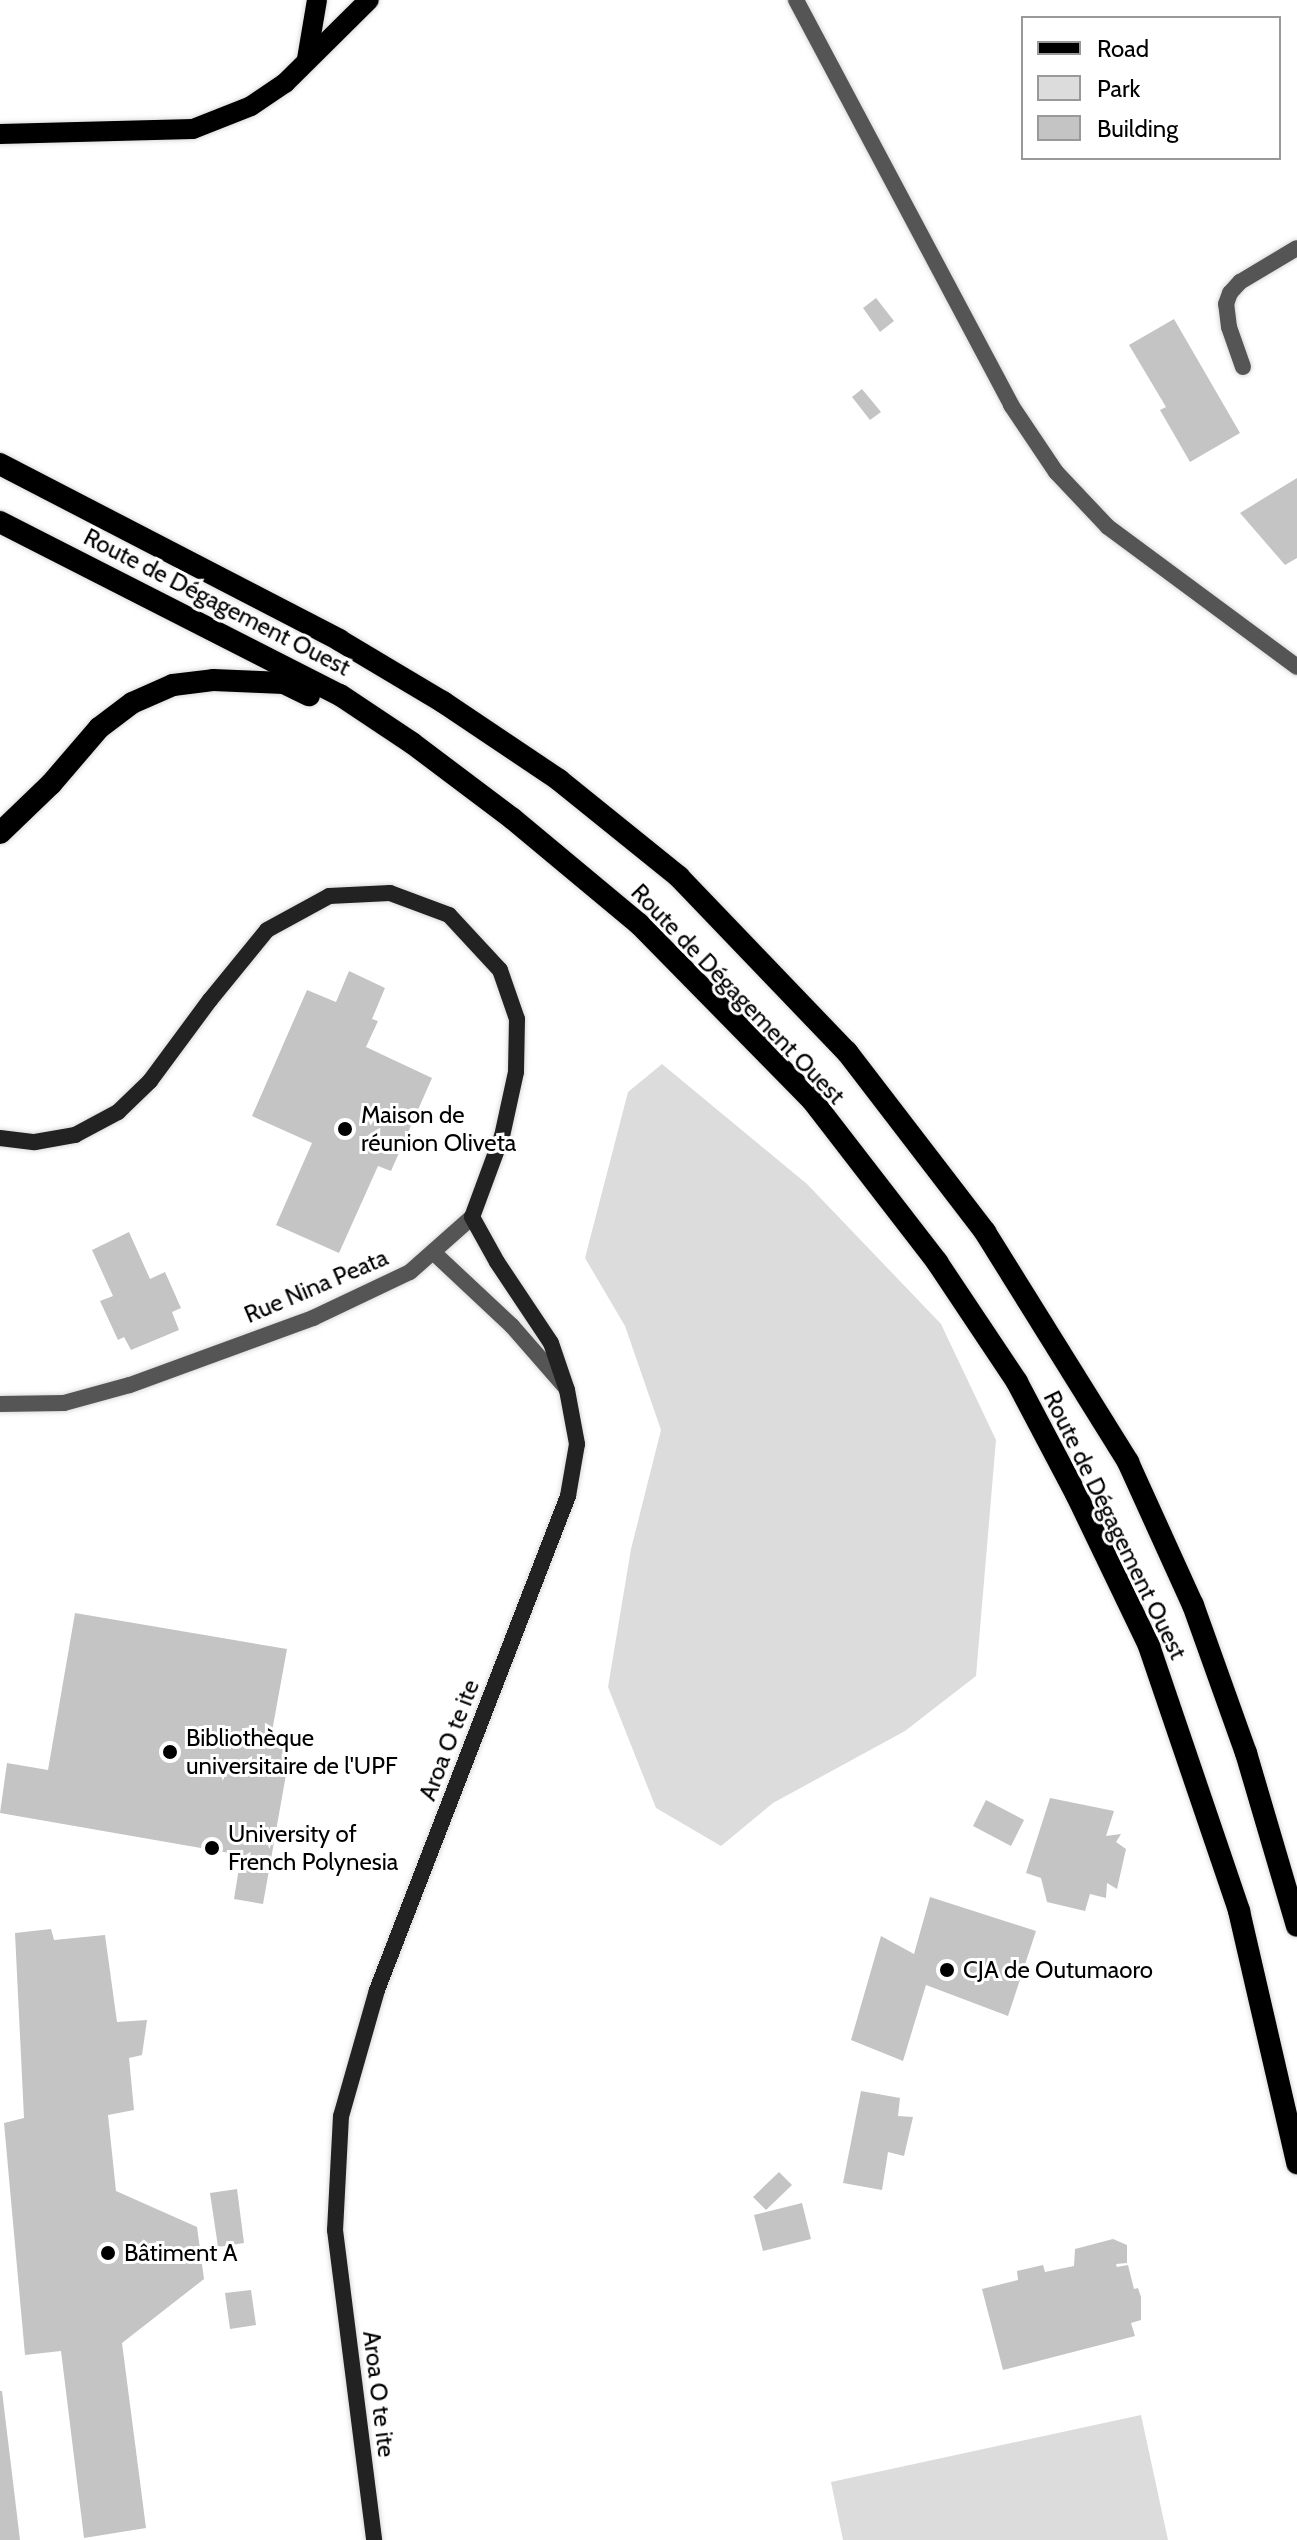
<!DOCTYPE html>
<meta charset="utf-8">
<style>
body{margin:0}
#map{position:relative;width:1297px;height:2540px;overflow:hidden;background:#fff;font-family:Cabin,sans-serif}
div>[style]{position:absolute}
.green>*{inset:0;background:#dcdcdc}
.building>*{inset:0;background:#c4c4c4}
.roads{filter:drop-shadow(0 0 2px #dbdbdb) drop-shadow(0 0 2px #dbdbdb)}
.minor>*{height:16px;margin:-8px;padding:0 8px;transform-origin:8px;border-radius:8px;background:#555}
.tertiary>*{height:16px;margin:-8px;padding:0 8px;transform-origin:8px;border-radius:8px;background:#555}
.secondary>*{height:16px;margin:-8px;padding:0 8px;transform-origin:8px;border-radius:8px;background:#222}
.primary>*{height:20px;margin:-10px;padding:0 10px;transform-origin:10px;border-radius:10px;background:#000}
.trunk>*{height:22px;margin:-11px;padding:0 11px;transform-origin:11px;border-radius:11px;background:#000}
.dots>*{width:22px;height:22px;translate:-50% -50%;box-sizing:border-box;border:4px solid #fff;border-radius:50%}
span{translate:-50% -50%;white-space:nowrap;text-align:center;line-height:1.15;-webkit-text-stroke:6px #fff;paint-order:stroke}
.street-label{font-size:24px;color:#000}
.poi-label{font-size:24px;color:#000}
.left{translate:0 -50%;text-align:left}
.legend{position:absolute;left:1021px;top:16px;width:260px;height:144px;box-sizing:border-box;background:#fff;border:2px solid #999;margin:0;padding:10px 14px;list-style:none;font-size:24px;color:#000}
.legend li{display:flex;align-items:center;gap:16px;height:40px}
.legend b{width:40px;border:2px solid #999}
</style>
<div id="map">
<div class="green">
<i style="clip-path:polygon(662px 1064px,807px 1184px,941px 1324px,996px 1440px,976px 1676px,905px 1731px,773px 1803px,721px 1846px,656px 1808px,608px 1687px,631px 1549px,661px 1430px,625px 1326px,585px 1258px,628px 1092px)"></i>
<i style="clip-path:polygon(1141px 2415px,1168px 2540px,843px 2540px,831px 2482px)"></i>
</div>
<div class="building">
<i style="clip-path:polygon(876px 298px,894px 321px,880px 332px,863px 308px)"></i>
<i style="clip-path:polygon(1174px 319px,1240px 433px,1190px 462px,1160px 410px,1166px 407px,1129px 345px)"></i>
<i style="clip-path:polygon(862px 389px,881px 412px,870px 420px,852px 397px)"></i>
<i style="clip-path:polygon(1297px 478px,1297px 558px,1285px 565px,1240px 513px)"></i>
<i style="clip-path:polygon(349px 971px,385px 988px,372px 1019px,378px 1021px,366px 1047px,432px 1078px,391px 1171px,378px 1166px,339px 1253px,276px 1225px,312px 1143px,252px 1116px,307px 990px,336px 1002px)"></i>
<i style="clip-path:polygon(129px 1232px,150px 1279px,165px 1272px,181px 1308px,172px 1312px,179px 1330px,131px 1350px,124px 1337px,118px 1340px,100px 1301px,113px 1296px,92px 1250px)"></i>
<i style="clip-path:polygon(75px 1613px,287px 1649px,271px 1737px,292px 1741px,263px 1904px,234px 1899px,241px 1855px,0 1813px,7px 1763px,48px 1770px)"></i>
<i style="clip-path:polygon(1050px 1798px,1114px 1811px,1106px 1836px,1121px 1834px,1116px 1842px,1126px 1849px,1117px 1889px,1107px 1883px,1106px 1898px,1090px 1894px,1085px 1911px,1047px 1902px,1041px 1878px,1026px 1873px)"></i>
<i style="clip-path:polygon(986px 1800px,1024px 1820px,1011px 1846px,973px 1826px)"></i>
<i style="clip-path:polygon(930px 1897px,1036px 1931px,1008px 2016px,926px 1985px,903px 2061px,851px 2040px,881px 1936px,914px 1954px)"></i>
<i style="clip-path:polygon(51px 1929px,54px 1940px,105px 1935px,117px 2022px,147px 2020px,142px 2055px,129px 2058px,134px 2110px,108px 2115px,116px 2191px,197px 2227px,204px 2279px,122px 2343px,146px 2528px,84px 2538px,61px 2351px,25px 2355px,4px 2123px,24px 2118px,15px 1933px)"></i>
<i style="clip-path:polygon(861px 2091px,900px 2098px,898px 2116px,913px 2117px,904px 2156px,888px 2152px,882px 2190px,843px 2183px)"></i>
<i style="clip-path:polygon(779px 2172px,792px 2185px,766px 2210px,753px 2197px)"></i>
<i style="clip-path:polygon(237px 2189px,244px 2243px,218px 2247px,210px 2193px)"></i>
<i style="clip-path:polygon(802px 2203px,811px 2239px,763px 2251px,754px 2215px)"></i>
<i style="clip-path:polygon(1113px 2239px,1127px 2245px,1127px 2263px,1116px 2264px,1117px 2267px,1128px 2265px,1134px 2289px,1138px 2288px,1141px 2297px,1141px 2320px,1131px 2323px,1135px 2336px,1003px 2370px,982px 2289px,1018px 2280px,1017px 2271px,1043px 2265px,1045px 2272px,1074px 2266px,1075px 2249px)"></i>
<i style="clip-path:polygon(251px 2290px,256px 2325px,230px 2329px,225px 2293px)"></i>
<i style="clip-path:polygon(0 2391px,2px 2391px,20px 2540px,0 2540px)"></i>
</div>
<div class="roads">
<div class="minor">
<i style="left:796px;top:0;width:459px;rotate:62deg"></i>
<i style="left:1011px;top:405px;width:81px;rotate:56.1deg"></i>
<i style="left:1056px;top:472px;width:76px;rotate:46.6deg"></i>
<i style="left:1108px;top:527px;width:235px;rotate:36.5deg"></i>
<i style="left:1243px;top:367px;width:42px;rotate:-109.3deg"></i>
<i style="left:1229px;top:327px;width:23px;rotate:-97deg"></i>
<i style="left:1226px;top:304px;width:12px;rotate:-70deg"></i>
<i style="left:1230px;top:293px;width:15px;rotate:-48deg"></i>
<i style="left:1240px;top:282px;width:66px;rotate:-30.8deg"></i>
</div>
<div class="tertiary">
<i style="left:433px;top:1252px;width:108px;rotate:43.1deg"></i>
<i style="left:512px;top:1326px;width:82px;rotate:48.9deg"></i>
<i style="left:0;top:1404px;width:64px;rotate:-0.9deg"></i>
<i style="left:64px;top:1403px;width:68px;rotate:-15.3deg"></i>
<i style="left:130px;top:1385px;width:195px;rotate:-20.1deg"></i>
<i style="left:313px;top:1318px;width:107px;rotate:-25.4deg"></i>
<i style="left:410px;top:1272px;width:83px;rotate:-41.6deg"></i>
</div>
<div class="secondary">
<i style="left:0;top:1138px;width:35px;rotate:7deg"></i>
<i style="left:35px;top:1142px;width:41px;rotate:-9.9deg"></i>
<i style="left:75px;top:1135px;width:49px;rotate:-28.1deg"></i>
<i style="left:118px;top:1112px;width:45px;rotate:-44.1deg"></i>
<i style="left:150px;top:1081px;width:101px;rotate:-53.5deg"></i>
<i style="left:210px;top:1000px;width:90px;rotate:-50.8deg"></i>
<i style="left:267px;top:930px;width:71px;rotate:-28.7deg"></i>
<i style="left:329px;top:896px;width:61px;rotate:-2.8deg"></i>
<i style="left:390px;top:893px;width:63px;rotate:20.4deg"></i>
<i style="left:449px;top:915px;width:75px;rotate:47.2deg"></i>
<i style="left:500px;top:970px;width:52px;rotate:70.9deg"></i>
<i style="left:517px;top:1019px;width:53px;rotate:91.1deg"></i>
<i style="left:516px;top:1072px;width:66px;rotate:102.3deg"></i>
<i style="left:502px;top:1136px;width:86px;rotate:110.3deg"></i>
<i style="left:472px;top:1217px;width:51px;rotate:60.9deg"></i>
<i style="left:497px;top:1262px;width:97px;rotate:56.3deg"></i>
<i style="left:551px;top:1343px;width:50px;rotate:71.2deg"></i>
<i style="left:567px;top:1390px;width:55px;rotate:79.5deg"></i>
<i style="left:577px;top:1444px;width:53px;rotate:99.8deg"></i>
<i style="left:568px;top:1496px;width:530px;rotate:111.14deg"></i>
<i style="left:377px;top:1990px;width:131px;rotate:105.9deg"></i>
<i style="left:341px;top:2116px;width:114px;rotate:93deg"></i>
<i style="left:335px;top:2230px;width:312px;rotate:82.8deg"></i>
</div>
<div class="primary">
<i style="left:307px;top:59px;width:60px;rotate:-80.4deg"></i>
<i style="left:0;top:134px;width:193px;rotate:-1.5deg"></i>
<i style="left:193px;top:129px;width:62px;rotate:-21.6deg"></i>
<i style="left:251px;top:106px;width:41px;rotate:-34.1deg"></i>
<i style="left:285px;top:83px;width:118px;rotate:-44.7deg"></i>
</div>
<div class="trunk">
<i style="left:0;top:464px;width:382px;rotate:27.4deg"></i>
<i style="left:339px;top:640px;width:121px;rotate:30.8deg"></i>
<i style="left:443px;top:702px;width:140px;rotate:33.9deg"></i>
<i style="left:559px;top:780px;width:154px;rotate:38.9deg"></i>
<i style="left:679px;top:877px;width:243px;rotate:46.2deg"></i>
<i style="left:847px;top:1052px;width:227px;rotate:52.5deg"></i>
<i style="left:985px;top:1232px;width:271px;rotate:58.1deg"></i>
<i style="left:1128px;top:1462px;width:157px;rotate:65.6deg"></i>
<i style="left:1193px;top:1605px;width:157px;rotate:70.3deg"></i>
<i style="left:1246px;top:1753px;width:180px;rotate:73.6deg"></i>
<i style="left:0;top:522px;width:381px;rotate:27deg"></i>
<i style="left:340px;top:695px;width:87px;rotate:33.7deg"></i>
<i style="left:412px;top:743px;width:126px;rotate:37deg"></i>
<i style="left:513px;top:819px;width:164px;rotate:39.8deg"></i>
<i style="left:639px;top:924px;width:247px;rotate:45.5deg"></i>
<i style="left:812px;top:1100px;width:205px;rotate:52.3deg"></i>
<i style="left:937px;top:1262px;width:144px;rotate:56.3deg"></i>
<i style="left:1017px;top:1382px;width:127px;rotate:62.2deg"></i>
<i style="left:1076px;top:1494px;width:169px;rotate:64.3deg"></i>
<i style="left:1149px;top:1646px;width:280px;rotate:71.2deg"></i>
<i style="left:1239px;top:1911px;width:259px;rotate:77deg"></i>
<i style="left:0;top:833px;width:71px;rotate:-43.9deg"></i>
<i style="left:51px;top:784px;width:74px;rotate:-49.4deg"></i>
<i style="left:99px;top:728px;width:41px;rotate:-37.1deg"></i>
<i style="left:132px;top:703px;width:45px;rotate:-23.7deg"></i>
<i style="left:173px;top:685px;width:40px;rotate:-7.1deg"></i>
<i style="left:213px;top:680px;width:71px;rotate:2.4deg"></i>
<i style="left:284px;top:683px;width:28px;rotate:26deg"></i>
</div>
</div>
<div class="dots">
<i style="left:345px;top:1129px;background:#000"></i>
<i style="left:170px;top:1752px;background:#000"></i>
<i style="left:212px;top:1848px;background:#000"></i>
<i style="left:947px;top:1970px;background:#000"></i>
<i style="left:108px;top:2253px;background:#000"></i>
</div>
<div class="street-label">
<span style="left:217px;top:602px;rotate:27deg">Route de Dégagement Ouest</span>
<span style="left:738px;top:994px;rotate:46deg">Route de Dégagement Ouest</span>
<span style="left:316px;top:1286px;rotate:-23deg">Rue Nina Peata</span>
<span style="left:1115px;top:1525px;rotate:64deg">Route de Dégagement Ouest</span>
<span style="left:449px;top:1740px;rotate:-69deg">Aroa O te ite</span>
<span style="left:379px;top:2394px;rotate:83deg">Aroa O te ite</span>
</div>
<div class="poi-label">
<span class="left" style="left:361px;top:1129px">Maison de<br>réunion Oliveta</span>
<span class="left" style="left:186px;top:1752px">Bibliothèque<br>universitaire de l'UPF</span>
<span class="left" style="left:228px;top:1848px">University of<br>French Polynesia</span>
<span class="left" style="left:963px;top:1970px">CJA de Outumaoro</span>
<span class="left" style="left:124px;top:2253px">Bâtiment A</span>
</div>
<ul class="legend">
<li><b style="height:10px;background:#000"></b>Road</li>
<li><b style="height:22px;background:#dcdcdc"></b>Park</li>
<li><b style="height:22px;background:#c4c4c4"></b>Building</li>
</ul>
</div>
